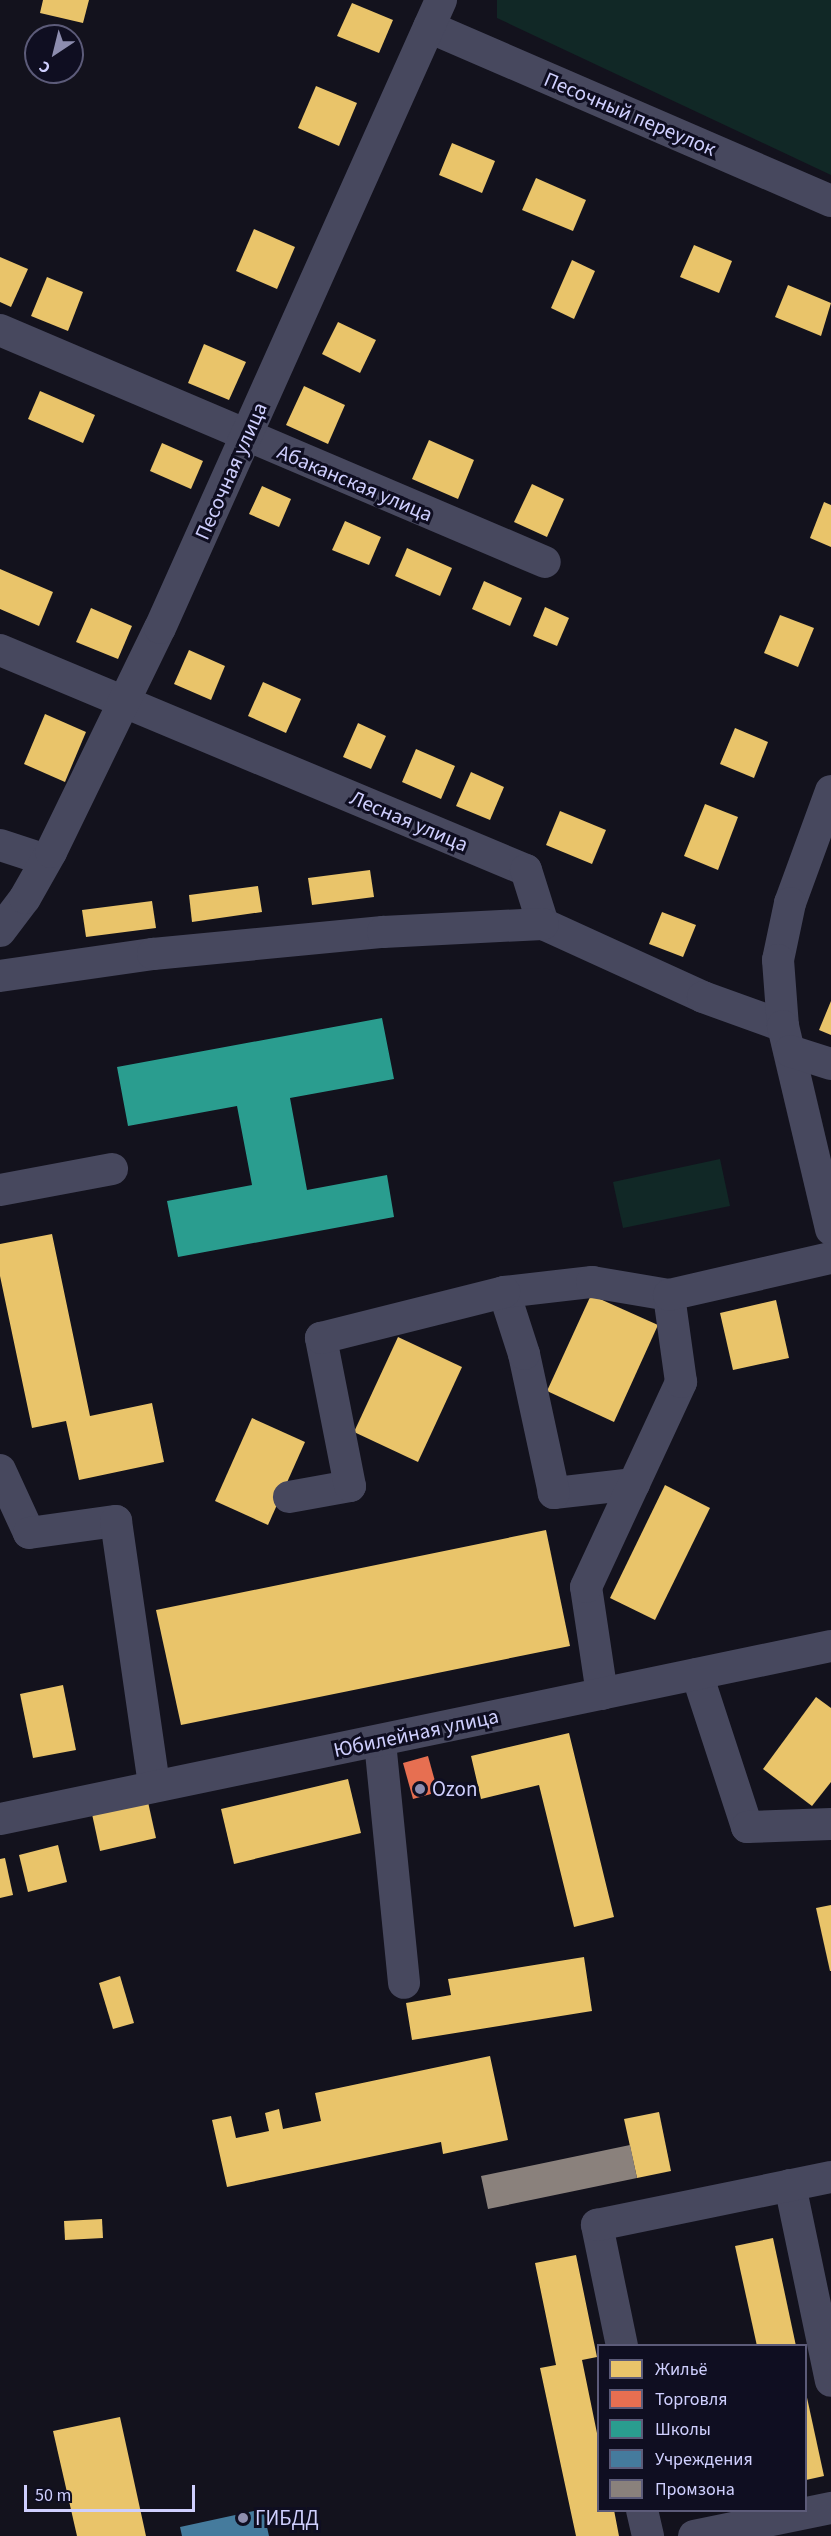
<!DOCTYPE html>
<meta charset="utf-8">
<style>
body{margin:0}
#map{position:relative;width:831px;height:2536px;overflow:hidden;background:#13121d;font-family:"Source Sans 3",sans-serif}
div>[style]{position:absolute}
.green>*{inset:0;background:#112826}
.homes>*{inset:0;background:#e9c46a}
.shops>*{inset:0;background:#e76f51}
.schools>*{inset:0;background:#2a9d8f}
.public>*{inset:0;background:#457b9d}
.industry>*{inset:0;background:#8a817c}
.minor>*{height:32px;margin:-16px;padding:0 16px;transform-origin:16px;border-radius:16px;background:#47485e}
.dots>*{width:16px;height:16px;translate:-50% -50%;box-sizing:border-box;border:3px solid #0f0e21;border-radius:50%}
span{translate:-50% -50%;white-space:nowrap;text-align:center;line-height:1.15;-webkit-text-stroke:6px #0f0e21;paint-order:stroke}
.street-label{font-size:21px;color:#cfcffe}
.poi-label{font-size:21px;color:#cfcffe}
.left{translate:0 -50%;text-align:left}
.legend{position:absolute;left:597px;top:2344px;width:210px;height:168px;box-sizing:border-box;background:#0f0e21;border:2px solid #5c5b79;margin:0;padding:8px 10px;list-style:none;font-size:18px;color:#cfcffe}
.legend li{display:flex;align-items:center;gap:12px;height:30px}
.legend b{width:30px;border:2px solid #5c5b79}
.north{position:absolute;left:24px;top:24px;width:60px;height:60px;box-sizing:border-box;background:#0f0e21;border:2px solid #5c5b79;border-radius:50%;rotate:215deg;font-size:16px;font-weight:700;line-height:24px;text-align:center;color:#cfcffe}
.north::after{content:'';display:block;margin:auto;width:21px;height:27px;background:#8d8daf;clip-path:polygon(50% 0,100% 100%,50% 72%,0 100%)}
.scale{position:absolute;left:24px;top:2485px;width:171px;height:27px;box-sizing:border-box;border:3px solid #cfcffe;border-top:0;padding-left:8px;font-size:18px;line-height:21px;white-space:nowrap;color:#cfcffe;-webkit-text-stroke:4px #0f0e21;paint-order:stroke}
</style>
<div id="map">
<div class="green">
<i style="clip-path:polygon(497px 0,831px 0,831px 175px,497px 18px)"></i>
<i style="clip-path:polygon(720px 1159px,730px 1206px,623px 1228px,613px 1182px)"></i>
</div>
<div class="homes">
<i style="clip-path:polygon(43px 0,89px 0,83px 23px,40px 13px)"></i>
<i style="clip-path:polygon(352px 3px,393px 20px,379px 53px,337px 36px)"></i>
<i style="clip-path:polygon(316px 86px,357px 103px,339px 146px,298px 128px)"></i>
<i style="clip-path:polygon(452px 143px,495px 161px,482px 193px,439px 175px)"></i>
<i style="clip-path:polygon(536px 178px,586px 200px,573px 231px,522px 210px)"></i>
<i style="clip-path:polygon(254px 229px,295px 247px,277px 289px,236px 271px)"></i>
<i style="clip-path:polygon(694px 245px,732px 261px,719px 293px,680px 277px)"></i>
<i style="clip-path:polygon(0 257px,28px 269px,11px 307px,0 302px)"></i>
<i style="clip-path:polygon(572px 260px,595px 271px,574px 319px,551px 308px)"></i>
<i style="clip-path:polygon(47px 277px,83px 292px,68px 331px,31px 316px)"></i>
<i style="clip-path:polygon(788px 285px,831px 303px,821px 336px,775px 317px)"></i>
<i style="clip-path:polygon(338px 322px,376px 340px,360px 373px,322px 354px)"></i>
<i style="clip-path:polygon(204px 344px,246px 362px,229px 400px,188px 383px)"></i>
<i style="clip-path:polygon(304px 386px,345px 405px,328px 444px,286px 425px)"></i>
<i style="clip-path:polygon(40px 391px,95px 415px,83px 443px,28px 419px)"></i>
<i style="clip-path:polygon(429px 440px,474px 460px,458px 499px,412px 479px)"></i>
<i style="clip-path:polygon(162px 443px,203px 461px,191px 489px,150px 471px)"></i>
<i style="clip-path:polygon(532px 484px,564px 499px,547px 537px,514px 522px)"></i>
<i style="clip-path:polygon(262px 486px,291px 499px,279px 527px,249px 514px)"></i>
<i style="clip-path:polygon(824px 502px,831px 505px,831px 547px,810px 538px)"></i>
<i style="clip-path:polygon(345px 521px,381px 537px,369px 565px,332px 550px)"></i>
<i style="clip-path:polygon(407px 548px,452px 568px,440px 596px,395px 576px)"></i>
<i style="clip-path:polygon(0 569px,53px 592px,39px 626px,0 609px)"></i>
<i style="clip-path:polygon(484px 581px,522px 598px,510px 626px,472px 609px)"></i>
<i style="clip-path:polygon(545px 607px,569px 618px,557px 646px,533px 636px)"></i>
<i style="clip-path:polygon(91px 608px,132px 626px,118px 659px,76px 642px)"></i>
<i style="clip-path:polygon(780px 615px,814px 628px,798px 667px,764px 653px)"></i>
<i style="clip-path:polygon(189px 650px,225px 666px,211px 700px,174px 684px)"></i>
<i style="clip-path:polygon(263px 682px,301px 699px,286px 733px,248px 716px)"></i>
<i style="clip-path:polygon(45px 714px,86px 732px,65px 782px,24px 764px)"></i>
<i style="clip-path:polygon(358px 723px,386px 736px,371px 769px,343px 757px)"></i>
<i style="clip-path:polygon(735px 728px,768px 742px,754px 778px,720px 764px)"></i>
<i style="clip-path:polygon(416px 749px,455px 766px,441px 799px,402px 782px)"></i>
<i style="clip-path:polygon(471px 772px,504px 787px,490px 820px,456px 806px)"></i>
<i style="clip-path:polygon(705px 804px,738px 817px,718px 870px,684px 856px)"></i>
<i style="clip-path:polygon(560px 811px,606px 830px,592px 864px,546px 845px)"></i>
<i style="clip-path:polygon(370px 870px,374px 897px,312px 905px,308px 878px)"></i>
<i style="clip-path:polygon(258px 886px,262px 912px,192px 922px,189px 895px)"></i>
<i style="clip-path:polygon(152px 901px,156px 928px,86px 937px,82px 910px)"></i>
<i style="clip-path:polygon(662px 912px,696px 925px,683px 957px,649px 944px)"></i>
<i style="clip-path:polygon(831px 1001px,831px 1035px,819px 1030px)"></i>
<i style="clip-path:polygon(52px 1234px,90px 1416px,152px 1403px,164px 1462px,79px 1480px,66px 1421px,32px 1428px,0 1276px,0 1244px)"></i>
<i style="clip-path:polygon(591px 1295px,658px 1325px,614px 1422px,547px 1391px)"></i>
<i style="clip-path:polygon(776px 1300px,789px 1358px,733px 1370px,720px 1313px)"></i>
<i style="clip-path:polygon(398px 1337px,462px 1367px,418px 1462px,354px 1432px)"></i>
<i style="clip-path:polygon(252px 1418px,305px 1442px,268px 1525px,215px 1501px)"></i>
<i style="clip-path:polygon(665px 1485px,710px 1508px,655px 1620px,610px 1598px)"></i>
<i style="clip-path:polygon(546px 1530px,570px 1646px,181px 1725px,156px 1610px)"></i>
<i style="clip-path:polygon(63px 1685px,76px 1750px,33px 1758px,20px 1694px)"></i>
<i style="clip-path:polygon(816px 1697px,831px 1708px,831px 1782px,812px 1806px,763px 1769px)"></i>
<i style="clip-path:polygon(569px 1733px,614px 1917px,574px 1927px,539px 1785px,481px 1799px,471px 1756px)"></i>
<i style="clip-path:polygon(348px 1779px,361px 1833px,234px 1864px,221px 1809px)"></i>
<i style="clip-path:polygon(148px 1802px,156px 1838px,100px 1851px,92px 1814px)"></i>
<i style="clip-path:polygon(58px 1845px,67px 1882px,28px 1892px,19px 1855px)"></i>
<i style="clip-path:polygon(5px 1858px,13px 1895px,0 1898px,0 1859px)"></i>
<i style="clip-path:polygon(831px 1905px,831px 1971px,830px 1971px,816px 1908px)"></i>
<i style="clip-path:polygon(584px 1957px,592px 2011px,412px 2040px,406px 2003px,451px 1995px,448px 1979px)"></i>
<i style="clip-path:polygon(120px 1976px,134px 2023px,113px 2029px,99px 1983px)"></i>
<i style="clip-path:polygon(490px 2056px,508px 2140px,443px 2154px,441px 2142px,227px 2187px,212px 2120px,231px 2116px,236px 2138px,269px 2131px,265px 2113px,279px 2109px,283px 2129px,321px 2121px,315px 2093px)"></i>
<i style="clip-path:polygon(659px 2112px,671px 2171px,637px 2178px,624px 2119px)"></i>
<i style="clip-path:polygon(102px 2219px,103px 2238px,65px 2240px,64px 2221px)"></i>
<i style="clip-path:polygon(773px 2238px,796px 2346px,757px 2346px,735px 2246px)"></i>
<i style="clip-path:polygon(576px 2255px,597px 2357px,582px 2360px,598px 2438px,598px 2510px,614px 2510px,619px 2536px,576px 2536px,540px 2368px,556px 2365px,535px 2263px)"></i>
<i style="clip-path:polygon(806px 2393px,824px 2476px,806px 2480px)"></i>
<i style="clip-path:polygon(120px 2417px,146px 2536px,77px 2536px,53px 2431px)"></i>
</div>
<div class="shops">
<i style="clip-path:polygon(428px 1756px,438px 1792px,413px 1799px,403px 1763px)"></i>
</div>
<div class="schools">
<i style="clip-path:polygon(382px 1018px,394px 1079px,290px 1098px,307px 1190px,387px 1175px,394px 1217px,178px 1257px,167px 1201px,252px 1185px,237px 1106px,128px 1126px,117px 1067px)"></i>
</div>
<div class="public">
<i style="clip-path:polygon(263px 2509px,269px 2536px,182px 2536px,180px 2527px)"></i>
</div>
<div class="industry">
<i style="clip-path:polygon(630px 2145px,637px 2178px,488px 2209px,481px 2176px)"></i>
</div>
<div class="minor">
<i style="left:429px;top:27px;width:438px;rotate:23.4deg"></i>
<i style="left:0;top:330px;width:592px;rotate:23.06deg"></i>
<i style="left:0;top:650px;width:570px;rotate:22.7deg"></i>
<i style="left:526px;top:870px;width:57px;rotate:72.5deg"></i>
<i style="left:543px;top:924px;width:176px;rotate:24.5deg"></i>
<i style="left:703px;top:997px;width:85px;rotate:19.9deg"></i>
<i style="left:831px;top:791px;width:119px;rotate:110.1deg"></i>
<i style="left:790px;top:903px;width:58px;rotate:101.9deg"></i>
<i style="left:778px;top:960px;width:66px;rotate:85.7deg"></i>
<i style="left:783px;top:1026px;width:209px;rotate:76.7deg"></i>
<i style="left:0;top:845px;width:48px;rotate:18.1deg"></i>
<i style="left:0;top:931px;width:41px;rotate:-52.9deg"></i>
<i style="left:25px;top:898px;width:53px;rotate:-60.5deg"></i>
<i style="left:51px;top:852px;width:249px;rotate:-64.1deg"></i>
<i style="left:160px;top:628px;width:688px;rotate:-65.89deg"></i>
<i style="left:0;top:976px;width:155px;rotate:-8.2deg"></i>
<i style="left:153px;top:954px;width:231px;rotate:-5.5deg"></i>
<i style="left:383px;top:932px;width:160px;rotate:-2.9deg"></i>
<i style="left:790px;top:1051px;width:43px;rotate:17.6deg"></i>
<i style="left:0;top:1190px;width:114px;rotate:-10.6deg"></i>
<i style="left:0;top:1470px;width:69px;rotate:65.3deg"></i>
<i style="left:29px;top:1533px;width:88px;rotate:-7.9deg"></i>
<i style="left:116px;top:1521px;width:267px;rotate:81.8deg"></i>
<i style="left:634px;top:1484px;width:81px;rotate:173.6deg"></i>
<i style="left:554px;top:1493px;width:142px;rotate:-102.2deg"></i>
<i style="left:524px;top:1354px;width:65px;rotate:-107.9deg"></i>
<i style="left:504px;top:1292px;width:89px;rotate:-6.5deg"></i>
<i style="left:592px;top:1282px;width:78px;rotate:9.6deg"></i>
<i style="left:289px;top:1497px;width:62px;rotate:-10.2deg"></i>
<i style="left:350px;top:1486px;width:151px;rotate:-101.1deg"></i>
<i style="left:321px;top:1338px;width:189px;rotate:-14.1deg"></i>
<i style="left:697px;top:1674px;width:161px;rotate:71.9deg"></i>
<i style="left:747px;top:1827px;width:84px;rotate:-2deg"></i>
<i style="left:602px;top:1694px;width:108px;rotate:-98.5deg"></i>
<i style="left:586px;top:1587px;width:226px;rotate:-65.1deg"></i>
<i style="left:681px;top:1382px;width:88px;rotate:-97.9deg"></i>
<i style="left:669px;top:1295px;width:166px;rotate:-12.9deg"></i>
<i style="left:380px;top:1742px;width:242px;rotate:84.3deg"></i>
<i style="left:0;top:1819px;width:849px;rotate:-11.76deg"></i>
<i style="left:790px;top:2185px;width:200px;rotate:78.2deg"></i>
<i style="left:622px;top:2346px;width:124px;rotate:-101.7deg"></i>
<i style="left:597px;top:2225px;width:239px;rotate:-11.6deg"></i>
<i style="left:642px;top:2510px;width:27px;rotate:77deg"></i>
<i style="left:694px;top:2536px;width:140px;rotate:-11.6deg"></i>
</div>
<div class="dots">
<i style="left:420px;top:1789px;background:#8d8daf"></i>
<i style="left:243px;top:2518px;background:#8d8daf"></i>
</div>
<div class="street-label">
<span style="left:630px;top:114px;rotate:23deg">Песочный переулок</span>
<span style="left:231px;top:471px;rotate:-66deg">Песочная улица</span>
<span style="left:355px;top:483px;rotate:23deg">Абаканская улица</span>
<span style="left:409px;top:821px;rotate:23deg">Лесная улица</span>
<span style="left:416px;top:1733px;rotate:-12deg">Юбилейная улица</span>
</div>
<div class="poi-label">
<span class="left" style="left:432px;top:1789px">Ozon</span>
<span class="left" style="left:255px;top:2518px">ГИБДД</span>
</div>
<ul class="legend">
<li><b style="height:16px;background:#e9c46a"></b>Жильё</li>
<li><b style="height:16px;background:#e76f51"></b>Торговля</li>
<li><b style="height:16px;background:#2a9d8f"></b>Школы</li>
<li><b style="height:16px;background:#457b9d"></b>Учреждения</li>
<li><b style="height:16px;background:#8a817c"></b>Промзона</li>
</ul>
<div class="north">С</div>
<div class="scale">50 m</div>
</div>
